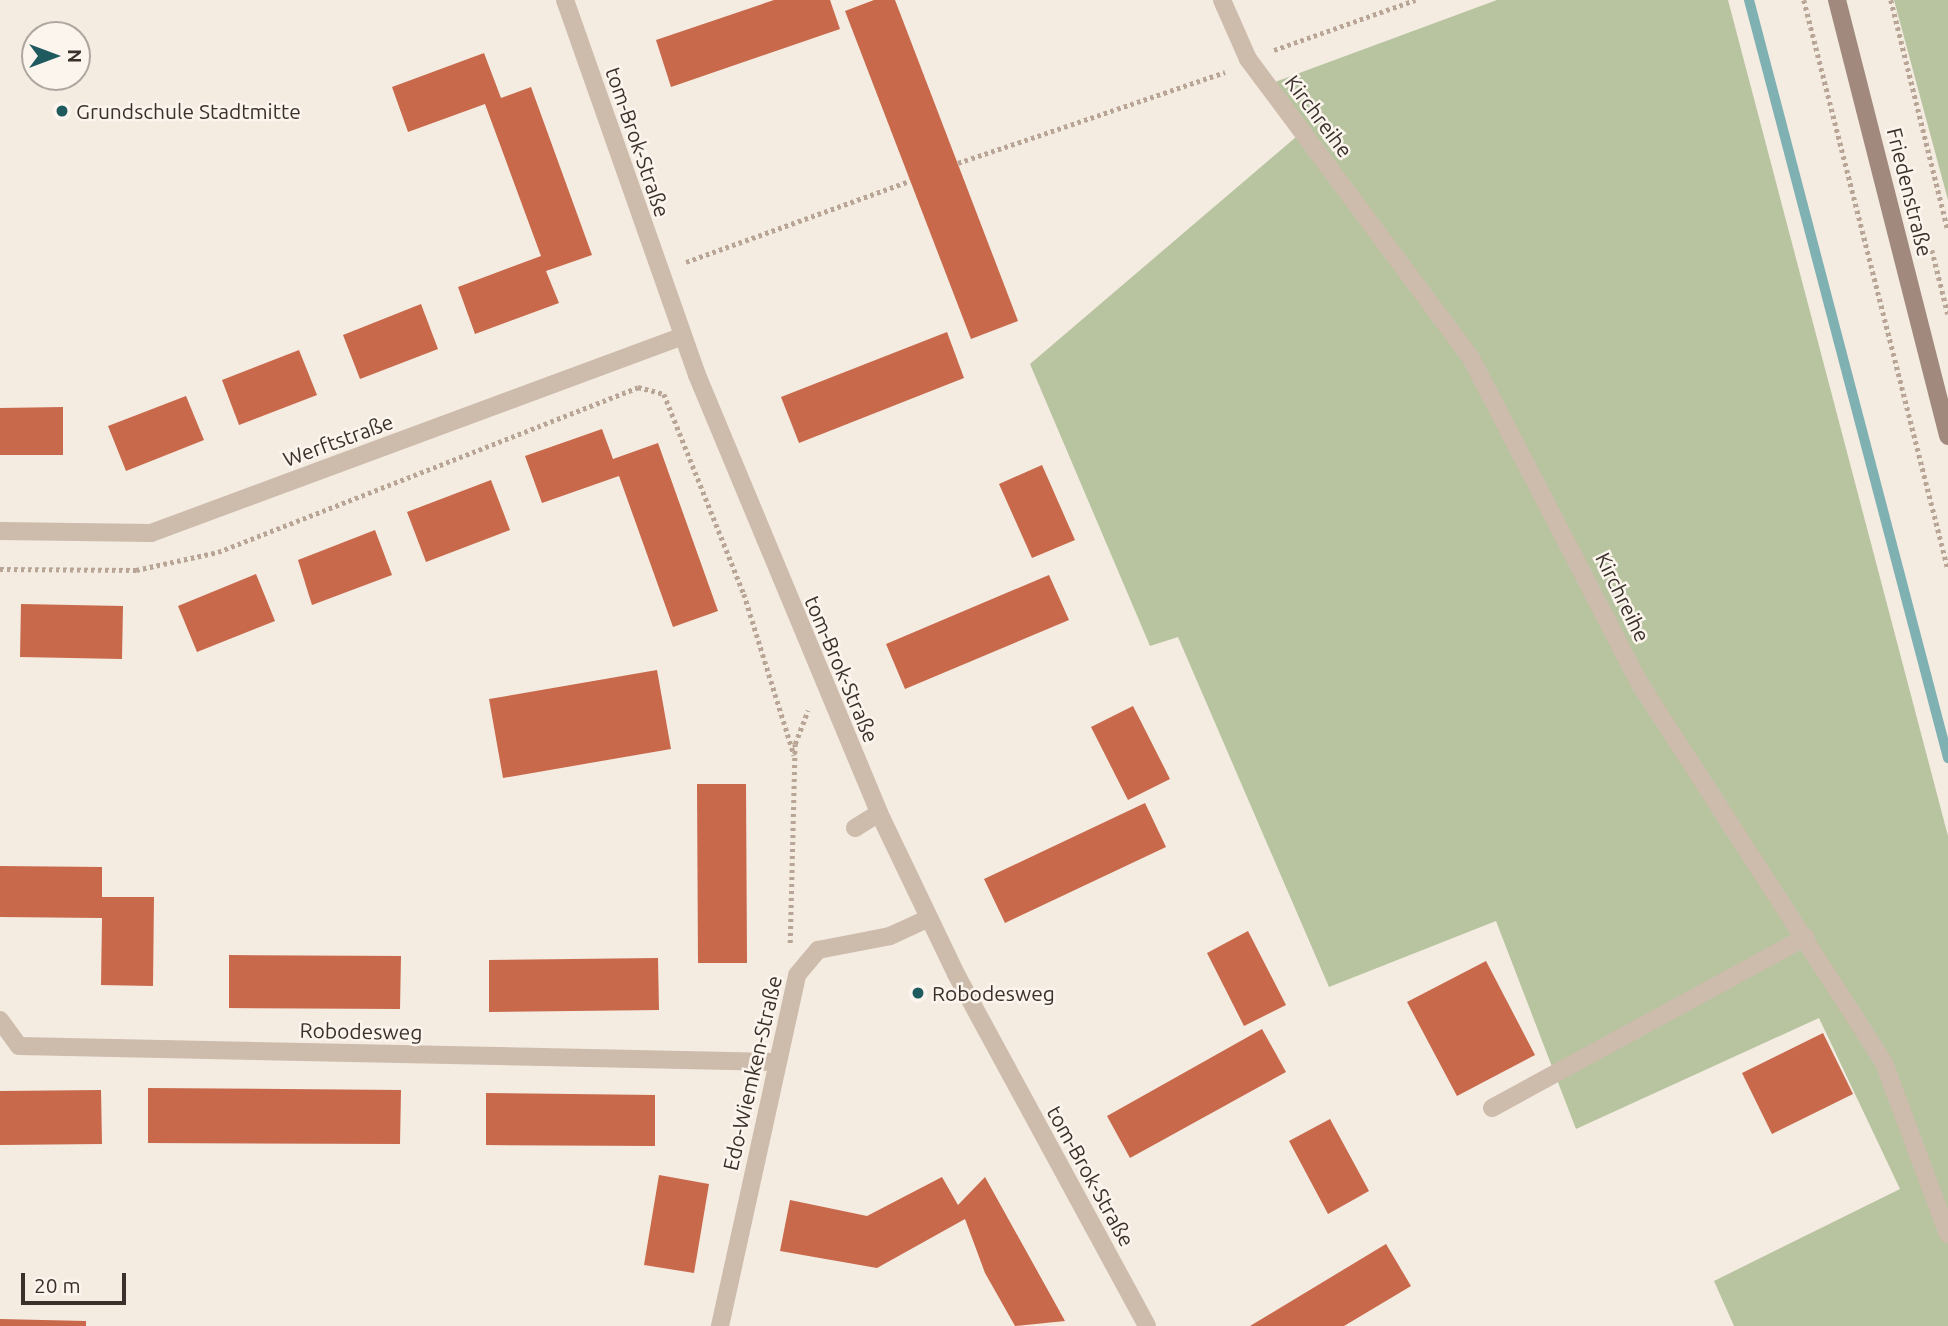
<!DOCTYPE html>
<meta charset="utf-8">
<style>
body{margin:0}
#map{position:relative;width:1948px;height:1326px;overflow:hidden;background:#f4ebe1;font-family:Ubuntu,sans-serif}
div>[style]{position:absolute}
.green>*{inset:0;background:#b8c4a0}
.stream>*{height:10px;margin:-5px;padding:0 5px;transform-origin:5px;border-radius:5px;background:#7fb0b2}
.building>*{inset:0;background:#c8694b}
.path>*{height:4.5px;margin-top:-2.25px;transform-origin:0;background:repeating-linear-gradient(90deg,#b9a596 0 3.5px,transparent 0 7px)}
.service>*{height:18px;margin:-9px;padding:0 9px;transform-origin:9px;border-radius:9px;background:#cdbbac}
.minor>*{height:18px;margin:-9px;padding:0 9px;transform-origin:9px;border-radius:9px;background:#cdbbac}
.tertiary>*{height:18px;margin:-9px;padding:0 9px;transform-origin:9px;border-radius:9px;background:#cdbbac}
.secondary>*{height:18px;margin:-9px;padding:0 9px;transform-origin:9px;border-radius:9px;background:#a18a7d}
.dots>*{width:19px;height:19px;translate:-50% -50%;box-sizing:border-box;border:4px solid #fbf5ee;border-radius:50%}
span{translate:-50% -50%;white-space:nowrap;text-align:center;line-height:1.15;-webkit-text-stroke:5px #fbf5ee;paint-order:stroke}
.poi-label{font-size:21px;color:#3b302b}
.left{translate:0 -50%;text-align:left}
.street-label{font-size:21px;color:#3b302b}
.north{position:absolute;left:21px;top:21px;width:70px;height:70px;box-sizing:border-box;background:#fbf5ee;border:2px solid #aea6a0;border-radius:50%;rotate:90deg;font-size:19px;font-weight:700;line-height:28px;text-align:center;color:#3b302b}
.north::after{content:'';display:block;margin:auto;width:24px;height:32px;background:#1f5a5e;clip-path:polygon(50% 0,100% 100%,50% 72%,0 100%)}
.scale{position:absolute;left:21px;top:1273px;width:105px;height:32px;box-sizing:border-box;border:4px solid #3b302b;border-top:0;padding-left:9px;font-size:21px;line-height:24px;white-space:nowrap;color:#3b302b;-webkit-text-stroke:5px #fbf5ee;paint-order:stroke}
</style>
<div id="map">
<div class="green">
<i style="clip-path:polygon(1497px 0,1728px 0,1948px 836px,1948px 1326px,1734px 1326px,1714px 1281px,1900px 1189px,1819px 1018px,1576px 1129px,1496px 921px,1329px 987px,1178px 637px,1150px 646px,1030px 364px,1296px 137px,1275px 82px)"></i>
<i style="clip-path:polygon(1894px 0,1948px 0,1948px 200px)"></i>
</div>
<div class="stream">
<i style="left:1749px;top:0;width:784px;rotate:75.29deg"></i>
</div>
<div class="building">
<i style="clip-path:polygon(774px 0,830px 0,840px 29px,671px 87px,656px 40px)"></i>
<i style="clip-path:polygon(874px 0,895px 0,1018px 321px,971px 339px,845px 11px)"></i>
<i style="clip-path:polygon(484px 53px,501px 98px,531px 87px,592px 255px,546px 271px,559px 303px,475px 334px,458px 287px,541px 256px,485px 104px,408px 132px,392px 87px)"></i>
<i style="clip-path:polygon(421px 304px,438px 349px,360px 379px,343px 335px)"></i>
<i style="clip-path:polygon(947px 332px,964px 378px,799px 443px,781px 397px)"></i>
<i style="clip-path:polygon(299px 350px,317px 395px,239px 425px,222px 380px)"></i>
<i style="clip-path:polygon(186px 396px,204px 440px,126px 471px,108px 426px)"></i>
<i style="clip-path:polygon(63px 407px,63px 455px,0 455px,0 408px)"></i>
<i style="clip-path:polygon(602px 429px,613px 459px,658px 443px,718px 611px,673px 627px,619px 476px,542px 503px,525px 456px)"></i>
<i style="clip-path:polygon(1042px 465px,1075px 540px,1032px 558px,999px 484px)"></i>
<i style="clip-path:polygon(491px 480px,510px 530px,426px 562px,407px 512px)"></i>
<i style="clip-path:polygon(375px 530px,392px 575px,312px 605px,298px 560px)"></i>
<i style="clip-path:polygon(256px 574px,275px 621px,197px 652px,178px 606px)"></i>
<i style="clip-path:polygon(1049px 575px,1069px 620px,905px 689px,886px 644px)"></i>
<i style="clip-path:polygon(21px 604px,123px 606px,122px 659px,20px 657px)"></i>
<i style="clip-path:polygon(657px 670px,671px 749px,503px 778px,489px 699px)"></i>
<i style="clip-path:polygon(1133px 706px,1170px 779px,1128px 800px,1091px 727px)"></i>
<i style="clip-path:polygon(697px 784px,746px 784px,747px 963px,698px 963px)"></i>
<i style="clip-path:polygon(1145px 803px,1166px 847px,1005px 923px,984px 879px)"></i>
<i style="clip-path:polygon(0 866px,102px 867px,102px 897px,154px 897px,153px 986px,101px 985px,102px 918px,0 917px)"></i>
<i style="clip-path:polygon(1248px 931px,1286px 1005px,1244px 1026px,1207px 953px)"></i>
<i style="clip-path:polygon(229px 955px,401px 956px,400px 1009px,229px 1008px)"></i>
<i style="clip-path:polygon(658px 958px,659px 1010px,489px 1012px,489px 960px)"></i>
<i style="clip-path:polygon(1486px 961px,1535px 1055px,1457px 1096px,1407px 1002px)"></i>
<i style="clip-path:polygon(1262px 1029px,1286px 1072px,1130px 1158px,1107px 1116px)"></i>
<i style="clip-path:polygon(1823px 1033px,1853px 1094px,1772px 1134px,1742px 1073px)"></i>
<i style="clip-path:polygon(148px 1088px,401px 1090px,400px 1144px,148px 1143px)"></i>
<i style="clip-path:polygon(101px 1090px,102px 1144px,0 1145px,0 1091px)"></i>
<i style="clip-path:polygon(486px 1093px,655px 1095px,655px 1146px,486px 1145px)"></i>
<i style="clip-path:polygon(1330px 1119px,1369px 1191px,1328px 1214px,1289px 1141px)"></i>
<i style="clip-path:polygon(659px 1175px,709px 1184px,694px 1273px,644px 1265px)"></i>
<i style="clip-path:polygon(942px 1177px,958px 1205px,985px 1177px,1065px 1321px,1015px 1326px,985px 1273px,965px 1219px,877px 1268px,780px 1251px,790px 1200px,867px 1216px)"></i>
<i style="clip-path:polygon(1386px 1244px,1411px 1286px,1344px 1326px,1250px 1326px)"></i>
<i style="clip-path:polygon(0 1319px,86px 1321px,86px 1326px,0 1326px)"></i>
</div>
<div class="path">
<i style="left:1804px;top:0;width:587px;rotate:75.8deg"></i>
<i style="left:1891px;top:0;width:237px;rotate:76.1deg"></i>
<i style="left:1274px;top:50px;width:150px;rotate:-19.5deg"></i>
<i style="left:958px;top:163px;width:282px;rotate:-18.8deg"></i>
<i style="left:1932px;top:250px;width:66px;rotate:76deg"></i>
<i style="left:686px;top:262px;width:238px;rotate:-19.9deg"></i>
<i style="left:0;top:569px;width:136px;rotate:0.4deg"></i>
<i style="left:136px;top:570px;width:84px;rotate:-12.4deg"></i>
<i style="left:218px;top:552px;width:451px;rotate:-21.4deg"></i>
<i style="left:638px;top:387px;width:27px;rotate:15deg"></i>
<i style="left:664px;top:394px;width:215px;rotate:68.2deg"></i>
<i style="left:744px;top:594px;width:169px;rotate:72.7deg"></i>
<i style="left:790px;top:943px;width:199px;rotate:-88.6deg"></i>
<i style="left:795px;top:744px;width:36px;rotate:-69deg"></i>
</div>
<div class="service">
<i style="left:1222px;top:0;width:64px;rotate:66.2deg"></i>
<i style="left:1248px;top:59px;width:375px;rotate:53.3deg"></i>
<i style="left:1472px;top:360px;width:365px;rotate:62.6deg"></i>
<i style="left:1640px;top:684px;width:451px;rotate:57.2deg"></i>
<i style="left:1884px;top:1063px;width:183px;rotate:69.5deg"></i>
<i style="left:855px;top:828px;width:28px;rotate:-32deg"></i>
<i style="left:1492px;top:1108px;width:357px;rotate:-28.6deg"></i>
</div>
<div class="minor">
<i style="left:0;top:531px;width:151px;rotate:0.8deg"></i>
<i style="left:151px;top:533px;width:567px;rotate:-20.32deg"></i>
<i style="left:0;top:1020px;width:32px;rotate:54deg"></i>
<i style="left:19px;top:1046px;width:757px;rotate:1.21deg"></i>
<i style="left:720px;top:1326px;width:359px;rotate:-77.6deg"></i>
<i style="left:797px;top:975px;width:33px;rotate:-50deg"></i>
<i style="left:818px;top:950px;width:73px;rotate:-11deg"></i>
<i style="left:890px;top:936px;width:41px;rotate:-24.7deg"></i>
</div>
<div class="tertiary">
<i style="left:565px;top:0;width:398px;rotate:70.6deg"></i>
<i style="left:697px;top:375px;width:474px;rotate:67.4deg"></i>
<i style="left:879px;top:813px;width:178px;rotate:64.4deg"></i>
<i style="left:956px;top:974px;width:400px;rotate:61.5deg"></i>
</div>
<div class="secondary">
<i style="left:1837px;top:0;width:450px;rotate:75.7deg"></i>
</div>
<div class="dots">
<i style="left:62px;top:111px;background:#1f5a5e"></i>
<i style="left:918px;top:993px;background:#1f5a5e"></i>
</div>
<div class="poi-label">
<span class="left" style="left:76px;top:111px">Grundschule Stadtmitte</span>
<span class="left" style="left:932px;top:993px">Robodesweg</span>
</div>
<div class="street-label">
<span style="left:1319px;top:116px;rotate:53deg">Kirchreihe</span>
<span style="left:638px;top:142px;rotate:71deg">tom-Brok-Straße</span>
<span style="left:1910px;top:192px;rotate:76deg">Friedenstraße</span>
<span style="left:338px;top:440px;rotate:-20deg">Werftstraße</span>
<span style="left:1623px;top:597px;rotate:64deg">Kirchreihe</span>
<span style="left:842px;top:669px;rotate:67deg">tom-Brok-Straße</span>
<span style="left:361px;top:1031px;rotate:1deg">Robodesweg</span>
<span style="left:752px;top:1073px;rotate:-77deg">Edo-Wiemken-Straße</span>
<span style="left:1091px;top:1176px;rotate:61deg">tom-Brok-Straße</span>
</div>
<div class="north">N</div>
<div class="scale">20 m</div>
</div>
